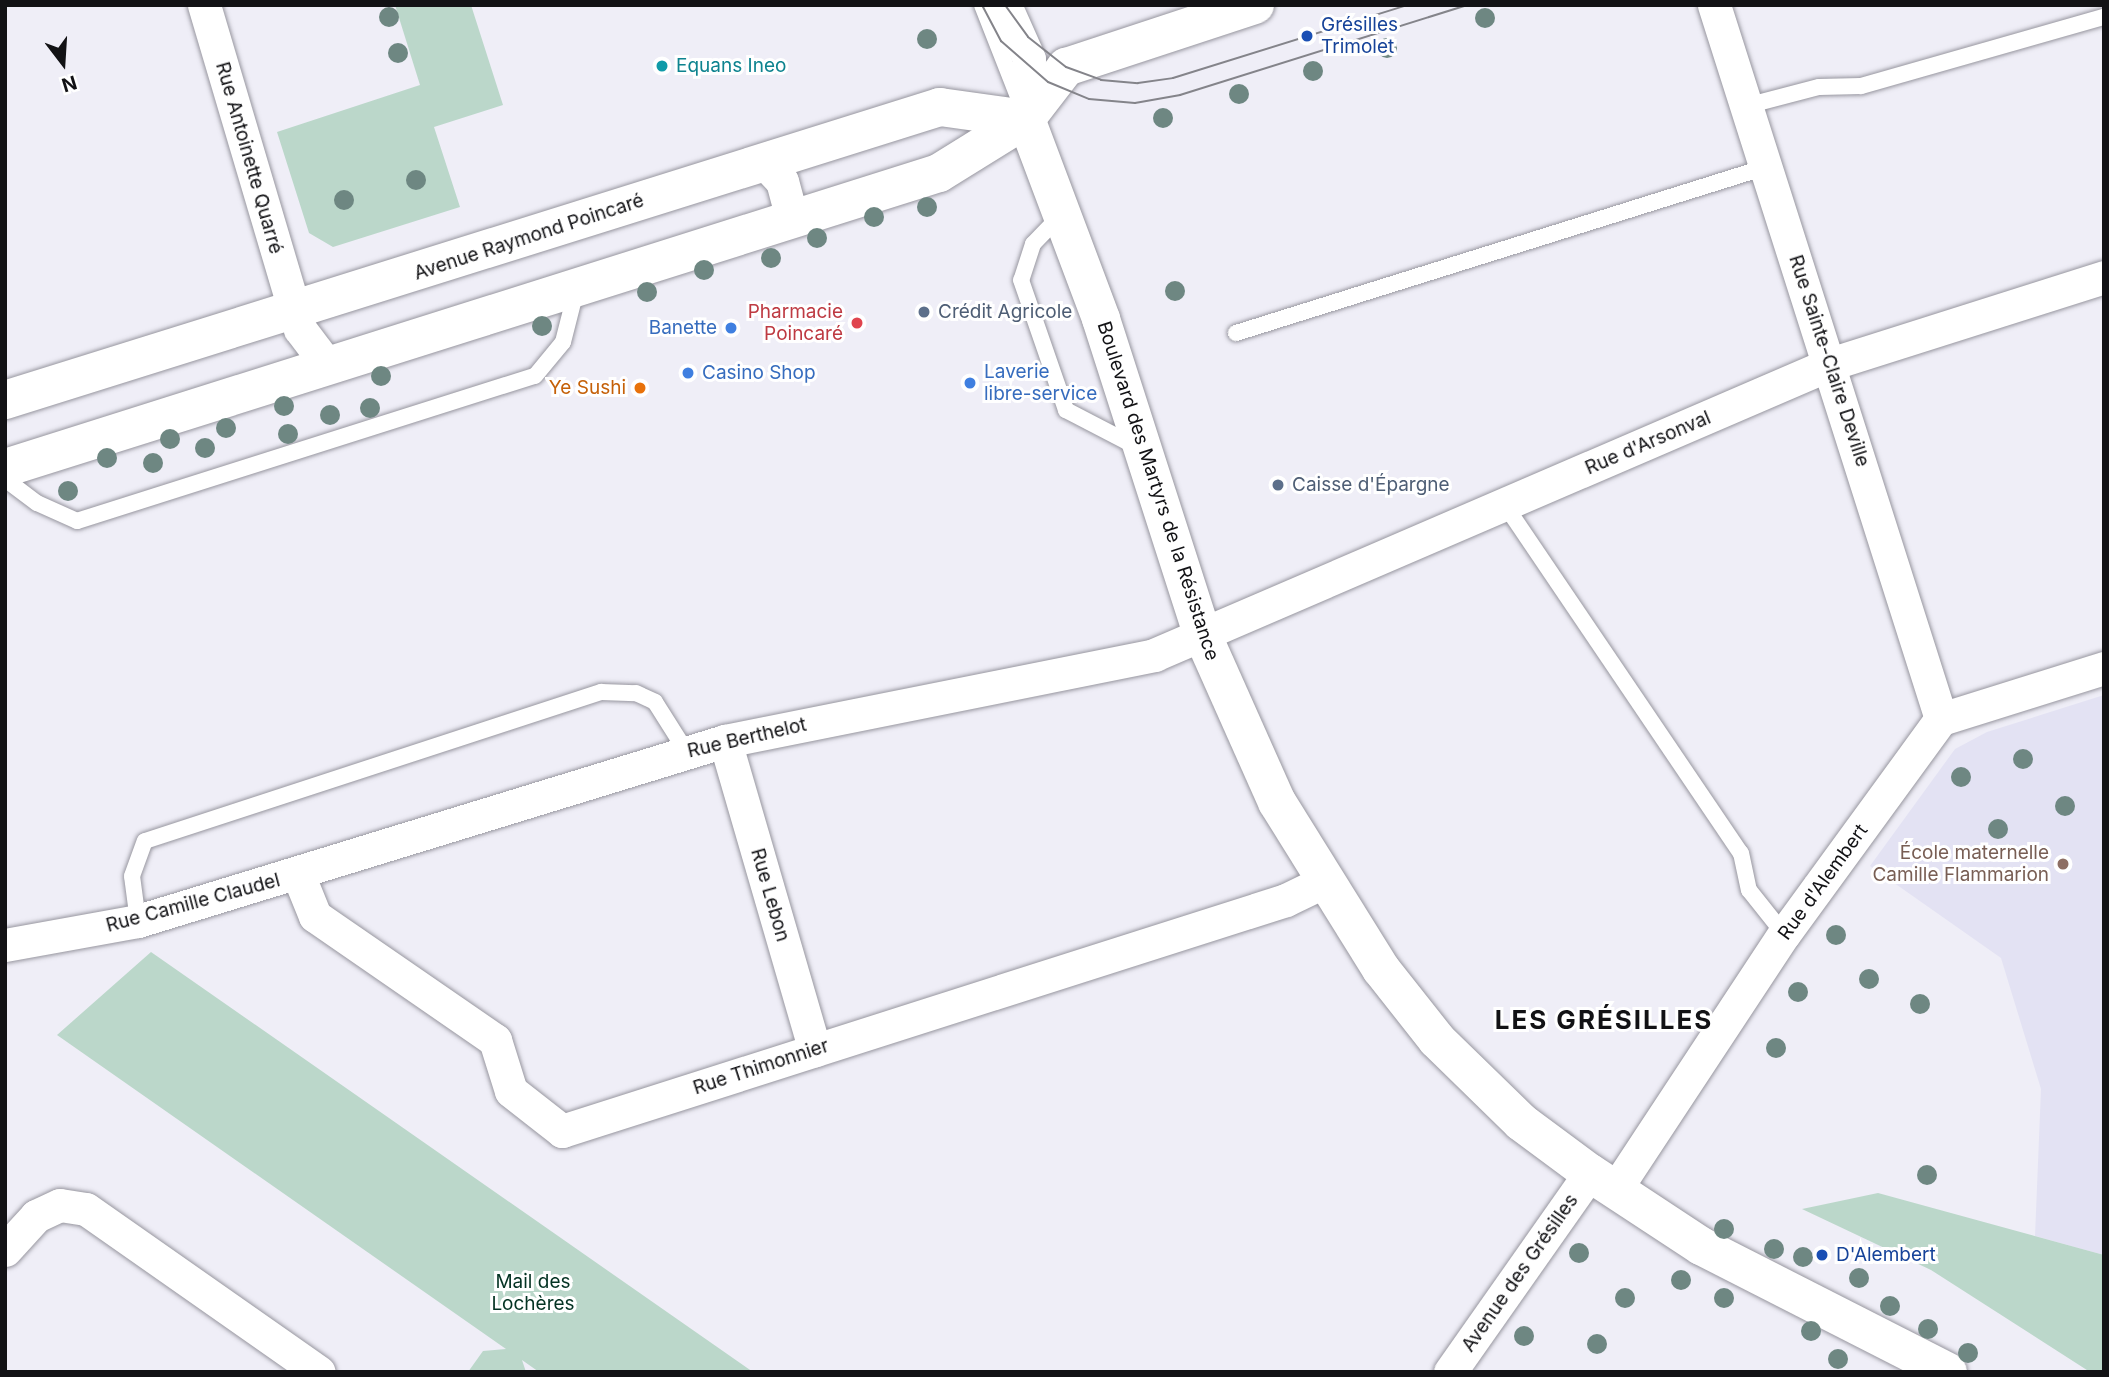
<!DOCTYPE html>
<meta charset="utf-8">
<style>
body{margin:0}
#map{position:relative;width:2109px;height:1377px;overflow:hidden;background:#efeef7;font-family:Inter,sans-serif}
div>[style]{position:absolute}
.built>*{inset:0;background:#e3e2f3}
.green>*{inset:0;background:#bbd7ca}
.roads{filter:drop-shadow(0 0 2px #97969f) drop-shadow(0 0 2px #97969f)}
.lane>*{height:16px;margin:-8px;padding:0 8px;transform-origin:8px;border-radius:8px;background:#fff}
.street>*{height:33px;margin:-16.5px;padding:0 16.5px;transform-origin:16.5px;border-radius:16.5px;background:#fff}
.secondary>*{height:38px;margin:-19px;padding:0 19px;transform-origin:19px;border-radius:19px;background:#fff}
.tram>*{height:2px;margin:-1px;padding:0 1px;transform-origin:1px;border-radius:1px;background:#84848a}
.trees>*{width:20px;height:20px;margin:-10px;border-radius:50%;background:#6e8782}
.dots>*{width:19px;height:19px;translate:-50% -50%;box-sizing:border-box;border:4px solid #fff;border-radius:50%}
span{translate:-50% -50%;white-space:nowrap;text-align:center;line-height:1.15;-webkit-text-stroke:6px #fff;paint-order:stroke}
.transit-label{font-size:19px;color:#164399}
.left{translate:0 -50%;text-align:left}
.culture-label{font-size:19px;color:#0d838f}
.street-label{font-size:19px;color:#121215}
.health-label{font-size:19px;color:#be3a42}
.right{translate:-100% -50%;text-align:right}
.service-label{font-size:19px;color:#4e5e75}
.shop-label{font-size:19px;color:#366cbe}
.food-label{font-size:19px;color:#c56008}
.education-label{font-size:19px;color:#785e54}
.park-label{font-size:19px;color:#043323}
.district-label{font-size:26px;color:#121215;font-weight:700;letter-spacing:2px}
.frame{position:absolute;inset:0;border:7px solid #121215;pointer-events:none}
.north{position:absolute;left:28px;top:28px;width:70px;height:70px;-webkit-text-stroke:5px #fff;paint-order:stroke;rotate:163deg;font-size:19px;font-weight:700;line-height:28px;text-align:center;color:#121215}
.north::after{content:'';display:block;margin:auto;width:24px;height:32px;background:#121215;clip-path:polygon(50% 0,100% 100%,50% 72%,0 100%)}
</style>
<div id="map">
<div class="built">
<i style="clip-path:polygon(2104px 695px,2104px 1255px,2035px 1236px,2041px 1089px,2001px 958px,1870px 866px,1955px 749px,1987px 732px)"></i>
</div>
<div class="green">
<i style="clip-path:polygon(395px 5px,471px 5px,503px 105px,434px 127px,460px 207px,333px 247px,309px 233px,277px 132px,420px 85px)"></i>
<i style="clip-path:polygon(151px 952px,753px 1372px,539px 1372px,522px 1360px,526px 1372px,468px 1372px,483px 1351px,506px 1349px,57px 1035px)"></i>
<i style="clip-path:polygon(1878px 1193px,2104px 1255px,2104px 1372px,2090px 1372px,1931px 1270px,1802px 1209px)"></i>
</div>
<div class="roads">
<div class="lane">
<i style="left:982px;top:5px;width:99px;rotate:68.6deg"></i>
<i style="left:1746px;top:106px;width:75px;rotate:-14.6deg"></i>
<i style="left:1819px;top:87px;width:42px;rotate:-1.4deg"></i>
<i style="left:1861px;top:86px;width:253px;rotate:-15.9deg"></i>
<i style="left:1060px;top:216px;width:39px;rotate:134deg"></i>
<i style="left:1033px;top:244px;width:38px;rotate:108deg"></i>
<i style="left:1021px;top:280px;width:138px;rotate:70.9deg"></i>
<i style="left:1066px;top:410px;width:80px;rotate:27.5deg"></i>
<i style="left:1236px;top:333px;width:555px;rotate:-17.39deg"></i>
<i style="left:5px;top:479px;width:40px;rotate:37deg"></i>
<i style="left:37px;top:503px;width:44px;rotate:24.2deg"></i>
<i style="left:77px;top:521px;width:480px;rotate:-17.6deg"></i>
<i style="left:535px;top:376px;width:44px;rotate:-50.5deg"></i>
<i style="left:563px;top:342px;width:53px;rotate:-75.7deg"></i>
<i style="left:1505px;top:505px;width:420px;rotate:55.9deg"></i>
<i style="left:1741px;top:853px;width:38px;rotate:78deg"></i>
<i style="left:1749px;top:890px;width:56px;rotate:51.5deg"></i>
<i style="left:138px;top:921px;width:45px;rotate:-97.6deg"></i>
<i style="left:132px;top:876px;width:37px;rotate:-70deg"></i>
<i style="left:145px;top:841px;width:480px;rotate:-18.1deg"></i>
<i style="left:601px;top:692px;width:35px;rotate:2deg"></i>
<i style="left:636px;top:693px;width:21px;rotate:25deg"></i>
<i style="left:655px;top:702px;width:58px;rotate:57.7deg"></i>
</div>
<div class="street">
<i style="left:204px;top:5px;width:338px;rotate:73.5deg"></i>
<i style="left:300px;top:329px;width:46px;rotate:52.9deg"></i>
<i style="left:1005px;top:5px;width:59px;rotate:66deg"></i>
<i style="left:1029px;top:59px;width:60px;rotate:92.9deg"></i>
<i style="left:1714px;top:5px;width:749px;rotate:72.36deg"></i>
<i style="left:764px;top:162px;width:26px;rotate:47deg"></i>
<i style="left:782px;top:181px;width:39px;rotate:75deg"></i>
<i style="left:725px;top:741px;width:322px;rotate:73.8deg"></i>
<i style="left:298px;top:874px;width:45px;rotate:68deg"></i>
<i style="left:315px;top:916px;width:219px;rotate:34.6deg"></i>
<i style="left:495px;top:1040px;width:53px;rotate:72.6deg"></i>
<i style="left:511px;top:1091px;width:65px;rotate:38.1deg"></i>
<i style="left:562px;top:1131px;width:760px;rotate:-17.7deg"></i>
<i style="left:1286px;top:900px;width:41px;rotate:-25.9deg"></i>
<i style="left:5px;top:945px;width:135px;rotate:-10.2deg"></i>
<i style="left:138px;top:921px;width:614px;rotate:-17.05deg"></i>
<i style="left:725px;top:741px;width:438px;rotate:-11.3deg"></i>
<i style="left:1154px;top:655px;width:736px;rotate:-23.29deg"></i>
<i style="left:1830px;top:364px;width:287px;rotate:-17.6deg"></i>
<i style="left:1615px;top:1190px;width:307px;rotate:-56.6deg"></i>
<i style="left:1784px;top:934px;width:266px;rotate:-53.9deg"></i>
<i style="left:1941px;top:719px;width:171px;rotate:-17.4deg"></i>
<i style="left:5px;top:1250px;width:46px;rotate:-47.6deg"></i>
<i style="left:36px;top:1216px;width:26px;rotate:-25deg"></i>
<i style="left:60px;top:1205px;width:26px;rotate:9deg"></i>
<i style="left:86px;top:1209px;width:284px;rotate:35deg"></i>
<i style="left:1450px;top:1372px;width:243px;rotate:-54.9deg"></i>
</div>
<div class="secondary">
<i style="left:1026px;top:119px;width:214px;rotate:69.4deg"></i>
<i style="left:1101px;top:319px;width:333px;rotate:72.2deg"></i>
<i style="left:1203px;top:636px;width:182px;rotate:66deg"></i>
<i style="left:1277px;top:802px;width:197px;rotate:58.1deg"></i>
<i style="left:1381px;top:969px;width:90px;rotate:51.7deg"></i>
<i style="left:1437px;top:1040px;width:117px;rotate:44.3deg"></i>
<i style="left:1521px;top:1122px;width:86px;rotate:36.5deg"></i>
<i style="left:1590px;top:1173px;width:133px;rotate:33.3deg"></i>
<i style="left:1701px;top:1246px;width:277px;rotate:27deg"></i>
<i style="left:5px;top:400px;width:980px;rotate:-17.4deg"></i>
<i style="left:940px;top:107px;width:87px;rotate:7.9deg"></i>
<i style="left:5px;top:468px;width:979px;rotate:-17.53deg"></i>
<i style="left:939px;top:173px;width:102px;rotate:-31.8deg"></i>
<i style="left:1026px;top:119px;width:66px;rotate:-52.4deg"></i>
<i style="left:1066px;top:67px;width:199px;rotate:-18.2deg"></i>
</div>
</div>
<div class="tram">
<i style="left:982px;top:5px;width:41px;rotate:62.2deg"></i>
<i style="left:1001px;top:41px;width:62px;rotate:41.1deg"></i>
<i style="left:1048px;top:82px;width:44px;rotate:22.5deg"></i>
<i style="left:1089px;top:99px;width:46px;rotate:5deg"></i>
<i style="left:1135px;top:103px;width:46px;rotate:-10.1deg"></i>
<i style="left:1180px;top:95px;width:302px;rotate:-17.4deg"></i>
<i style="left:1005px;top:5px;width:39px;rotate:54deg"></i>
<i style="left:1028px;top:37px;width:48px;rotate:38.3deg"></i>
<i style="left:1066px;top:67px;width:37px;rotate:20deg"></i>
<i style="left:1101px;top:80px;width:37px;rotate:5deg"></i>
<i style="left:1138px;top:83px;width:35px;rotate:-8deg"></i>
<i style="left:1173px;top:78px;width:246px;rotate:-17.3deg"></i>
</div>
<div class="trees">
<i style="left:389px;top:17px"></i>
<i style="left:1485px;top:18px"></i>
<i style="left:927px;top:39px"></i>
<i style="left:1387px;top:48px"></i>
<i style="left:398px;top:53px"></i>
<i style="left:1313px;top:71px"></i>
<i style="left:1239px;top:94px"></i>
<i style="left:1163px;top:118px"></i>
<i style="left:416px;top:180px"></i>
<i style="left:344px;top:200px"></i>
<i style="left:927px;top:207px"></i>
<i style="left:874px;top:217px"></i>
<i style="left:817px;top:238px"></i>
<i style="left:771px;top:258px"></i>
<i style="left:704px;top:270px"></i>
<i style="left:1175px;top:291px"></i>
<i style="left:647px;top:292px"></i>
<i style="left:542px;top:326px"></i>
<i style="left:381px;top:376px"></i>
<i style="left:284px;top:406px"></i>
<i style="left:370px;top:408px"></i>
<i style="left:330px;top:415px"></i>
<i style="left:226px;top:428px"></i>
<i style="left:288px;top:434px"></i>
<i style="left:170px;top:439px"></i>
<i style="left:205px;top:448px"></i>
<i style="left:107px;top:458px"></i>
<i style="left:153px;top:463px"></i>
<i style="left:68px;top:491px"></i>
<i style="left:2023px;top:759px"></i>
<i style="left:1961px;top:777px"></i>
<i style="left:2065px;top:806px"></i>
<i style="left:1998px;top:829px"></i>
<i style="left:1836px;top:935px"></i>
<i style="left:1869px;top:979px"></i>
<i style="left:1798px;top:992px"></i>
<i style="left:1920px;top:1004px"></i>
<i style="left:1776px;top:1048px"></i>
<i style="left:1927px;top:1175px"></i>
<i style="left:1724px;top:1229px"></i>
<i style="left:1774px;top:1249px"></i>
<i style="left:1579px;top:1253px"></i>
<i style="left:1803px;top:1257px"></i>
<i style="left:1859px;top:1278px"></i>
<i style="left:1681px;top:1280px"></i>
<i style="left:1625px;top:1298px"></i>
<i style="left:1724px;top:1298px"></i>
<i style="left:1890px;top:1306px"></i>
<i style="left:1928px;top:1329px"></i>
<i style="left:1811px;top:1331px"></i>
<i style="left:1524px;top:1336px"></i>
<i style="left:1597px;top:1344px"></i>
<i style="left:1968px;top:1353px"></i>
<i style="left:1838px;top:1359px"></i>
</div>
<div class="dots">
<i style="left:1307px;top:36px;background:#1a4fb4"></i>
<i style="left:662px;top:66px;background:#0f9aa8"></i>
<i style="left:924px;top:312px;background:#5c6f8a"></i>
<i style="left:857px;top:323px;background:#e0444e"></i>
<i style="left:731px;top:328px;background:#3f7fe0"></i>
<i style="left:688px;top:373px;background:#3f7fe0"></i>
<i style="left:970px;top:383px;background:#3f7fe0"></i>
<i style="left:640px;top:388px;background:#e8710a"></i>
<i style="left:1278px;top:485px;background:#5c6f8a"></i>
<i style="left:2063px;top:864px;background:#8d6e63"></i>
<i style="left:1822px;top:1255px;background:#1a4fb4"></i>
</div>
<div class="transit-label">
<span class="left" style="left:1321px;top:36px">Grésilles<br>Trimolet</span>
<span class="left" style="left:1836px;top:1255px">D'Alembert</span>
</div>
<div class="culture-label">
<span class="left" style="left:676px;top:66px">Equans Ineo</span>
</div>
<div class="street-label">
<span style="left:249px;top:158px;rotate:74deg">Rue Antoinette Quarré</span>
<span style="left:529px;top:237px;rotate:-18deg">Avenue Raymond Poincaré</span>
<span style="left:1829px;top:361px;rotate:72deg">Rue Sainte-Claire Deville</span>
<span style="left:1648px;top:443px;rotate:-23deg">Rue d'Arsonval</span>
<span style="left:1158px;top:491px;rotate:72deg">Boulevard des Martyrs de la Résistance</span>
<span style="left:747px;top:738px;rotate:-13deg">Rue Berthelot</span>
<span style="left:1823px;top:882px;rotate:-54deg">Rue d'Alembert</span>
<span style="left:770px;top:895px;rotate:74deg">Rue Lebon</span>
<span style="left:193px;top:903px;rotate:-15deg">Rue Camille Claudel</span>
<span style="left:761px;top:1067px;rotate:-18deg">Rue Thimonnier</span>
<span style="left:1520px;top:1273px;rotate:-55deg">Avenue des Grésilles</span>
</div>
<div class="health-label">
<span class="right" style="left:843px;top:323px">Pharmacie<br>Poincaré</span>
</div>
<div class="service-label">
<span class="left" style="left:938px;top:312px">Crédit Agricole</span>
<span class="left" style="left:1292px;top:485px">Caisse d'Épargne</span>
</div>
<div class="shop-label">
<span class="right" style="left:717px;top:328px">Banette</span>
<span class="left" style="left:984px;top:383px">Laverie<br>libre-service</span>
<span class="left" style="left:702px;top:373px">Casino Shop</span>
</div>
<div class="food-label">
<span class="right" style="left:626px;top:388px">Ye Sushi</span>
</div>
<div class="education-label">
<span class="right" style="left:2049px;top:864px">École maternelle<br>Camille Flammarion</span>
</div>
<div class="park-label">
<span style="left:533px;top:1293px">Mail des<br>Lochères</span>
</div>
<div class="district-label">
<span style="left:1604px;top:1020px">LES GRÉSILLES</span>
</div>
<div class="frame"></div>
<div class="north">N</div>
</div>
